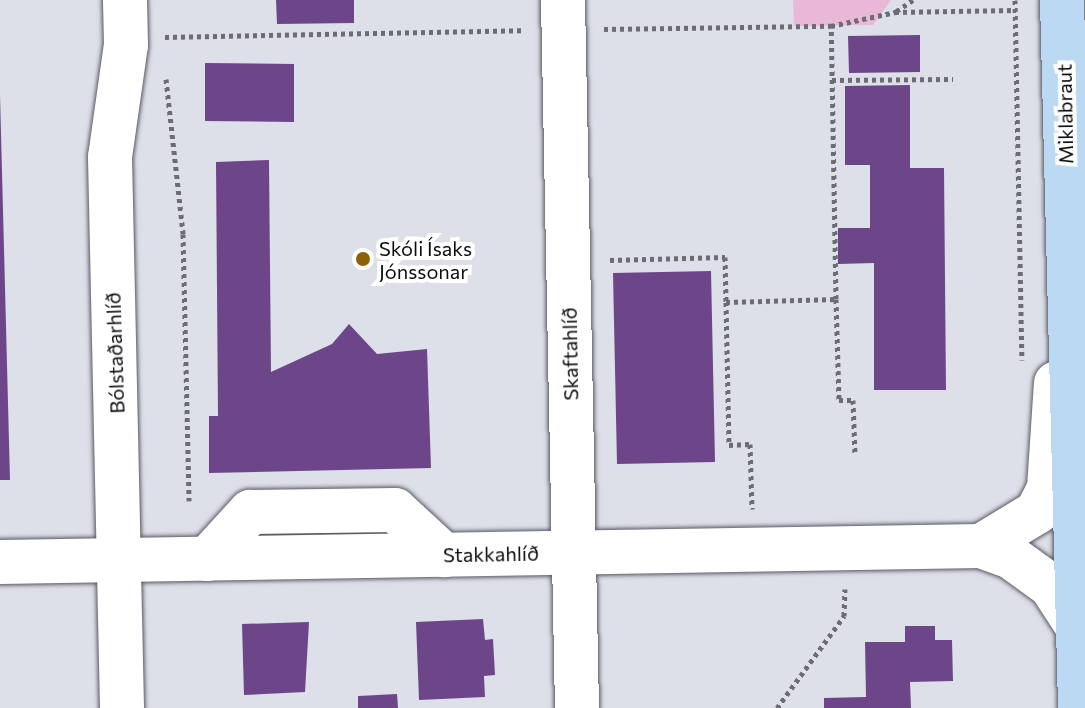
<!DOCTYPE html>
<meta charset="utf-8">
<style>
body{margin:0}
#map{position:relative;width:1085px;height:708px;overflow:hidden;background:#dddfe9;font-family:Commissioner,sans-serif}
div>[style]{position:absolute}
.green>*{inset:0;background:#eab8d7}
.building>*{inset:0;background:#6d4689}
.path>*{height:5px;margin-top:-2.5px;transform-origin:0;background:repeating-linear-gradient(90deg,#6c6d74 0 4px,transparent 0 8px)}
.roads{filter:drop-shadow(0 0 2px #595a63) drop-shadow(0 0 2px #595a63)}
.minor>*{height:44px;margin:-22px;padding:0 22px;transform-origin:22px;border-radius:22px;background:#fff}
.highway>*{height:44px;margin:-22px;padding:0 22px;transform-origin:22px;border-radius:22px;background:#bcd9f3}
.dots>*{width:22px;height:22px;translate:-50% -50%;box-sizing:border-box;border:4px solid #fff;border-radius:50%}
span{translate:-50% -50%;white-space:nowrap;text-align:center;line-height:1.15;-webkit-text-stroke:8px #fff;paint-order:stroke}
.street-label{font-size:20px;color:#0b0c0f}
.poi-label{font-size:20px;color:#0b0c0f}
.left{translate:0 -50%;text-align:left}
</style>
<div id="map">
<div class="green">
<i style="clip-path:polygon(793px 0,891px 0,873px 25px,794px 26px)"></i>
</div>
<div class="building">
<i style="clip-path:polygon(276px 0,354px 0,354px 23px,277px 24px)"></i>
<i style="clip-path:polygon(920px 35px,920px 72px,849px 73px,848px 36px)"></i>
<i style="clip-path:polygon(205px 63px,294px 64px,294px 122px,205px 121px)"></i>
<i style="clip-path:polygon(910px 85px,910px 168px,944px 168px,946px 390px,874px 390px,874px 263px,838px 264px,838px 228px,870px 228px,870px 165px,845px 165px,845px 86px)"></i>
<i style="clip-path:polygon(0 95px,10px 480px,0 480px)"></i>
<i style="clip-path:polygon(269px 160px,271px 372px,332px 344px,349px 324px,377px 354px,427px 349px,431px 468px,209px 473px,209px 416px,218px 416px,216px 162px)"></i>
<i style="clip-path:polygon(711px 271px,715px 462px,617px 464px,613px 273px)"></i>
<i style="clip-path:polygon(483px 619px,485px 640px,493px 639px,495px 675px,484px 676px,485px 697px,419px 700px,416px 622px)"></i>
<i style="clip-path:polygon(309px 622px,305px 692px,244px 695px,242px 624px)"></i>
<i style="clip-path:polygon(905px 626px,935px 626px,935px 640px,952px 640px,953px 681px,910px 682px,911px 708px,824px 708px,824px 698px,866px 697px,865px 642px,905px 642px)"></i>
<i style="clip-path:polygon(397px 694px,398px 708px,358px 708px,358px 696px)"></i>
</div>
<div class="path">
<i style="left:913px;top:0;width:22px;rotate:146deg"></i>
<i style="left:895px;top:12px;width:121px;rotate:-0.9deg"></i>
<i style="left:1015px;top:0;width:360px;rotate:88.9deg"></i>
<i style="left:604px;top:29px;width:227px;rotate:-0.8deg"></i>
<i style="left:831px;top:26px;width:66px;rotate:-12.3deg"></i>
<i style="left:165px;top:37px;width:357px;rotate:-1.1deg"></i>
<i style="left:166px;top:79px;width:156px;rotate:83.7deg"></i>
<i style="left:183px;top:234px;width:267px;rotate:88.7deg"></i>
<i style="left:832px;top:80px;width:121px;rotate:-0.5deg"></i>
<i style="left:610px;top:260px;width:115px;rotate:-1.5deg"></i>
<i style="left:725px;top:257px;width:45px;rotate:88.7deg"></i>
<i style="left:726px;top:302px;width:110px;rotate:-1.6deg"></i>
<i style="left:836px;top:299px;width:273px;rotate:-91deg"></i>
<i style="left:836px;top:299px;width:101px;rotate:88.3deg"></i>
<i style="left:839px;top:400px;width:14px"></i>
<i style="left:853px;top:400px;width:55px;rotate:87.9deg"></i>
<i style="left:726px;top:302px;width:143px;rotate:88.8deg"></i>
<i style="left:729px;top:445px;width:21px;rotate:-3deg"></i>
<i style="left:750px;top:444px;width:65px;rotate:88.2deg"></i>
<i style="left:777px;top:708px;width:114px;rotate:-53.9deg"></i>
<i style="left:844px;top:616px;width:27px;rotate:-88deg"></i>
</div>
<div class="roads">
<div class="minor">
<i style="left:563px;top:0;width:708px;rotate:88.87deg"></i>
<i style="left:981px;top:546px;width:66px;rotate:-31.3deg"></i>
<i style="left:1037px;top:512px;width:27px;rotate:-63deg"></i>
<i style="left:1049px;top:488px;width:105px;rotate:-86.2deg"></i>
<i style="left:207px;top:559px;width:64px;rotate:-47.5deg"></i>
<i style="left:250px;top:512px;width:145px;rotate:-0.8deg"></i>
<i style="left:395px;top:510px;width:67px;rotate:42.6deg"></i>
<i style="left:0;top:562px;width:981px;rotate:-0.93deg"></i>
<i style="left:981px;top:546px;width:32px;rotate:20deg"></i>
<i style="left:1011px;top:557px;width:49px;rotate:35.9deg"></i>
<i style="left:1051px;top:586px;width:51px;rotate:56.9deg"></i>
<i style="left:122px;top:708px;width:551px;rotate:-91.25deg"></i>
<i style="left:110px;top:157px;width:113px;rotate:-81.9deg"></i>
<i style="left:126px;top:45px;width:45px;rotate:-91.3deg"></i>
</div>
<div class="highway">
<i style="left:1062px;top:0;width:708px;rotate:88.54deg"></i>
</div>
</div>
<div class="dots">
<i style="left:363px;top:259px;background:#8e6109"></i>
</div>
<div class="street-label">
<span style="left:1065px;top:114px;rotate:-91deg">Miklabraut</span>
<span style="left:115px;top:353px;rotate:-92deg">Bólstaðarhlíð</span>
<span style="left:570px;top:354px;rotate:-91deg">Skaftahlíð</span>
<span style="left:491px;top:554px;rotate:-1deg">Stakkahlíð</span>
</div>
<div class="poi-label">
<span class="left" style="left:379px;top:260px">Skóli Ísaks<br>Jónssonar</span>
</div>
</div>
